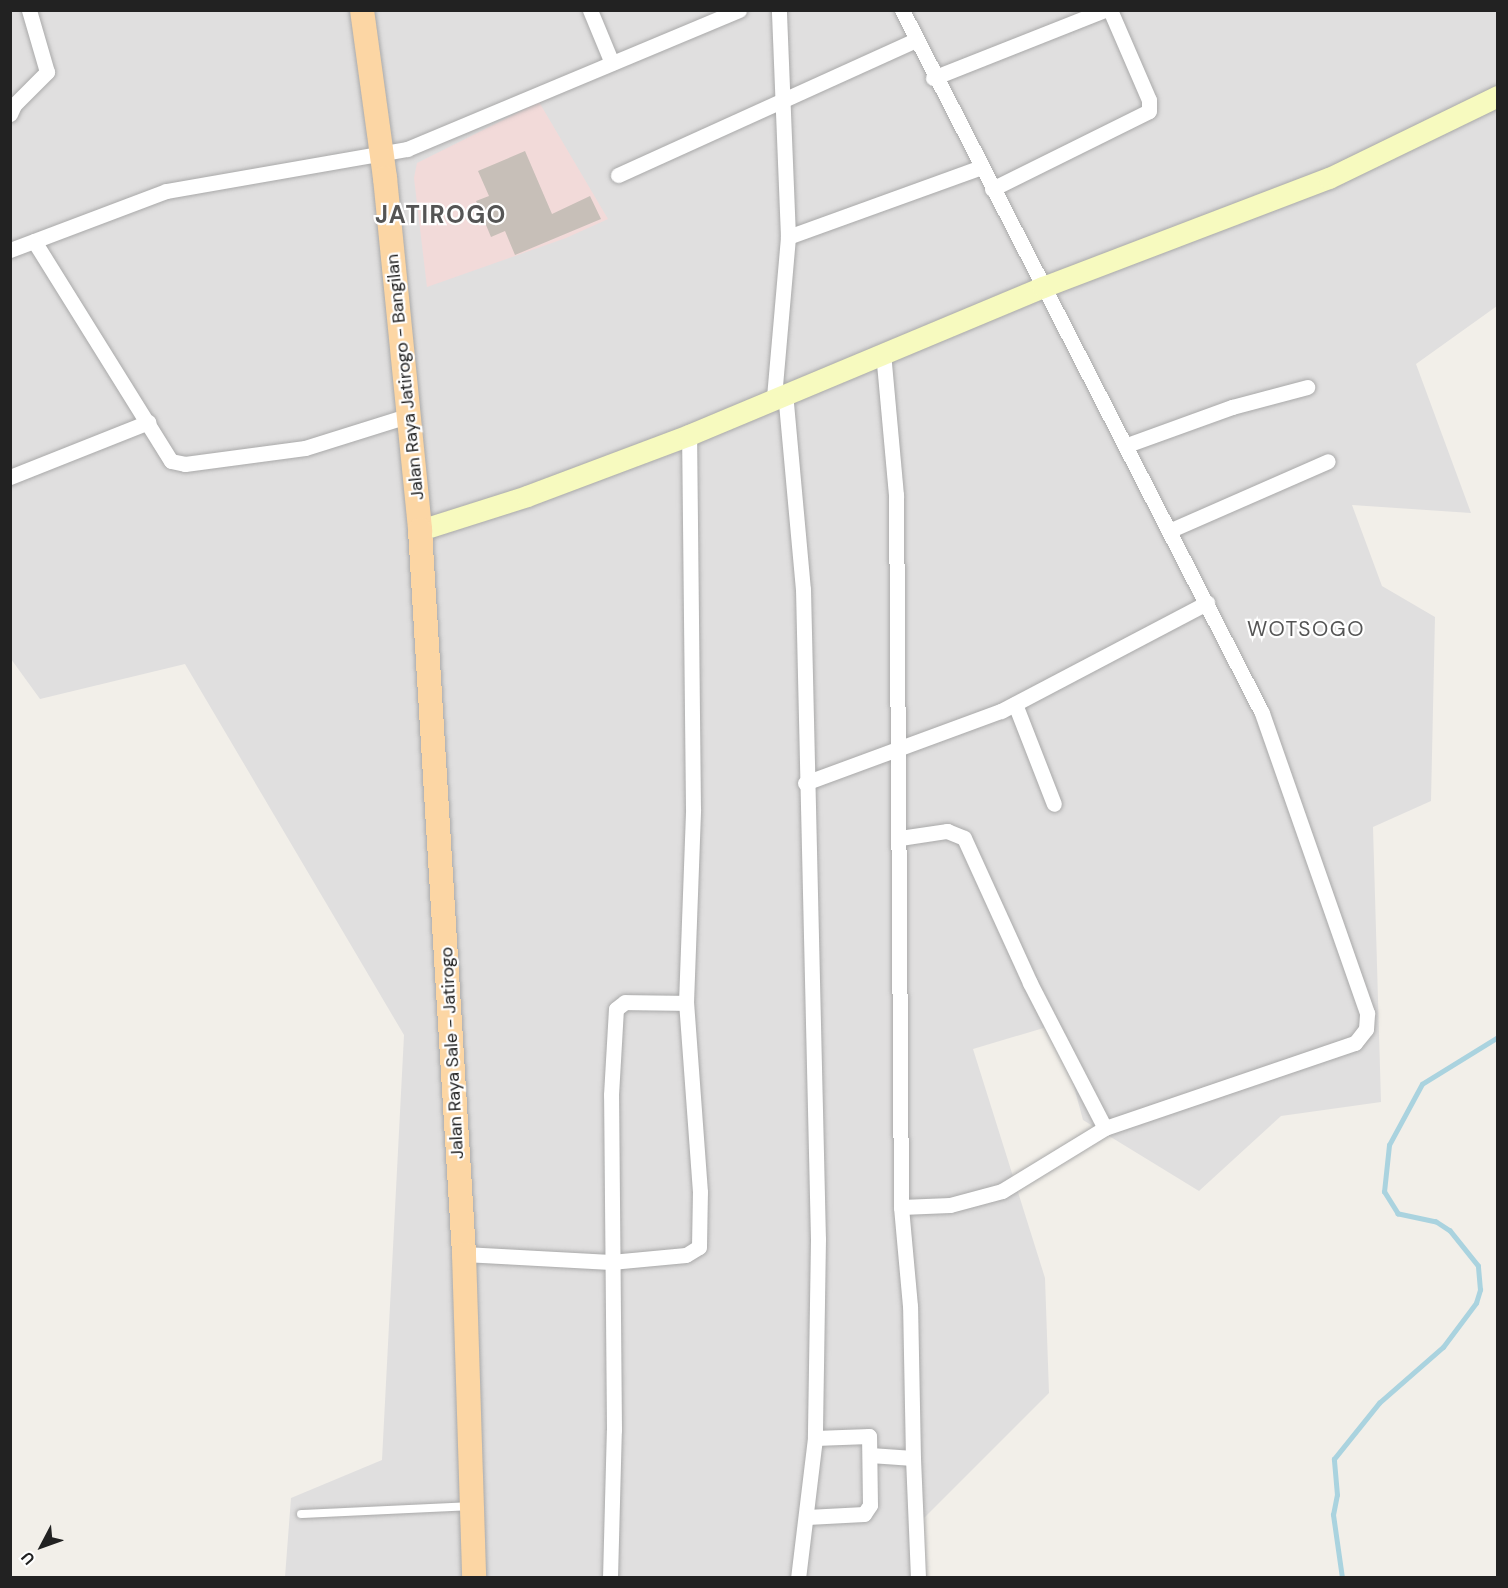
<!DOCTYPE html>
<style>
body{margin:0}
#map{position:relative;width:1508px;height:1588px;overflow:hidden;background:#f2efe9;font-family:"DM Sans",sans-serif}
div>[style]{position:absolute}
.residential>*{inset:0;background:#e0dfdf}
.commercial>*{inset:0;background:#f2dad9}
.stream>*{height:4.5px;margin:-2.25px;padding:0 2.25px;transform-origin:2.25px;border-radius:2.25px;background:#aad3df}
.building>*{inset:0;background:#c7bfb8}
.roads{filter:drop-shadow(0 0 2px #a9a9a9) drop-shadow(0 0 2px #a9a9a9)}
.service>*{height:8px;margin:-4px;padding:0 4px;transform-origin:4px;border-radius:4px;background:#fff}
.minor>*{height:15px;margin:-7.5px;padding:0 7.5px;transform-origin:7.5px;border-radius:7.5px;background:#fff}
.secondary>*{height:21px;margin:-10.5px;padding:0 10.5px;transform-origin:10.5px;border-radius:10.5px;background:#f7fabf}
.primary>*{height:24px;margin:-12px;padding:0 12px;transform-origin:12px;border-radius:12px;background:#fcd6a4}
span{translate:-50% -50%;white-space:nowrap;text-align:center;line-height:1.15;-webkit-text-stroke:4.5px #fff;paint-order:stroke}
.street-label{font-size:18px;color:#222}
.quarter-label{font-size:21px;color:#555;letter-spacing:1.5px}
.district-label{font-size:24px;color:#555;font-weight:700;letter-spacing:1.5px}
.frame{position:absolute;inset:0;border:12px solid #222;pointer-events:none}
.north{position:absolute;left:12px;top:1516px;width:60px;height:60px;-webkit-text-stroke:4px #fff;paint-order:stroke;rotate:229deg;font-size:16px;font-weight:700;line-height:24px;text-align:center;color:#222}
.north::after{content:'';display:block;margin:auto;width:21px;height:27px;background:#222;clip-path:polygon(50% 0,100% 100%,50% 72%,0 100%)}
</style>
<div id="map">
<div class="residential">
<i style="clip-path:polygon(10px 11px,1497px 11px,1497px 306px,1416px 364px,1471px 513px,1352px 505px,1382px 586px,1435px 617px,1431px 801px,1373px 827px,1381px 1102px,1281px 1116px,1199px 1191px,1083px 1120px,1057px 1024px,973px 1049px,1045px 1278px,1049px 1393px,914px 1528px,911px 1577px,285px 1577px,291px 1498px,382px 1460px,404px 1035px,185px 664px,40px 699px,11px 659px)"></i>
</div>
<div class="commercial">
<i style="clip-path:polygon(539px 102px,608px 219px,566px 238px,427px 287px,414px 178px,417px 163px)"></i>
</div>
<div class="stream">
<i style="left:1342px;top:1578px;width:64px;rotate:-98.1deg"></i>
<i style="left:1333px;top:1515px;width:20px;rotate:-79deg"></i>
<i style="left:1337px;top:1495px;width:36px;rotate:-95deg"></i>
<i style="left:1334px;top:1459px;width:72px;rotate:-51.2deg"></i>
<i style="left:1379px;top:1403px;width:85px;rotate:-41.2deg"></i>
<i style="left:1443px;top:1347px;width:55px;rotate:-53.1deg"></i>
<i style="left:1476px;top:1303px;width:14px;rotate:-73deg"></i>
<i style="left:1480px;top:1290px;width:24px;rotate:-95deg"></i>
<i style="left:1478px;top:1266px;width:45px;rotate:-128.7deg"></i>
<i style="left:1450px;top:1231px;width:17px;rotate:-147deg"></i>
<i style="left:1436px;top:1222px;width:39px;rotate:-168deg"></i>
<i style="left:1398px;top:1214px;width:26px;rotate:-122deg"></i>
<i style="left:1384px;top:1192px;width:47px;rotate:-83.9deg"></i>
<i style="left:1389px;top:1145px;width:69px;rotate:-61.6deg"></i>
<i style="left:1422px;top:1084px;width:89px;rotate:-31.7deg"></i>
</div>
<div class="building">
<i style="clip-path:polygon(525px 151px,552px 214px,590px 196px,601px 219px,515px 255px,505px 231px,491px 237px,476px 201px,489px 196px,478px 171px)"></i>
</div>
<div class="roads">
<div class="service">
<i style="left:301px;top:1514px;width:168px;rotate:-2.7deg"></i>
</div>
<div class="minor">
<i style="left:590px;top:10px;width:57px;rotate:67.5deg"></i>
<i style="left:933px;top:78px;width:185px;rotate:-21.6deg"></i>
<i style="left:10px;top:114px;width:10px;rotate:-66deg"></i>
<i style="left:14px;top:105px;width:47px;rotate:-45deg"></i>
<i style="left:47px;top:72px;width:65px;rotate:-106.2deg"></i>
<i style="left:618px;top:175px;width:327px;rotate:-24.4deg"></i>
<i style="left:992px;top:189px;width:175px;rotate:-26.4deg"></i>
<i style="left:1149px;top:111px;width:11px;rotate:-90deg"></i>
<i style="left:1149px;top:100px;width:98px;rotate:-113.4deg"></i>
<i style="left:788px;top:237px;width:203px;rotate:-19.9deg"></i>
<i style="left:34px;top:241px;width:259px;rotate:58.1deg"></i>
<i style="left:171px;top:461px;width:14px;rotate:12deg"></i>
<i style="left:185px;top:464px;width:121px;rotate:-7.6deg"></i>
<i style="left:305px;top:448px;width:107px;rotate:-17.4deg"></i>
<i style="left:10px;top:250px;width:167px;rotate:-20.7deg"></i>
<i style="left:166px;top:191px;width:245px;rotate:-9.9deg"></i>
<i style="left:407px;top:149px;width:360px;rotate:-22.7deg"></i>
<i style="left:785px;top:392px;width:198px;rotate:84.8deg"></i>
<i style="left:803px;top:589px;width:650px;rotate:88.68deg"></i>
<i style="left:818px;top:1239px;width:199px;rotate:90.9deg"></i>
<i style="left:815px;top:1438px;width:141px;rotate:96.9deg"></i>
<i style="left:774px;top:397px;width:161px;rotate:-85deg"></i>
<i style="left:788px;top:237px;width:227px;rotate:-92.3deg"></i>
<i style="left:1127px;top:445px;width:112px;rotate:-19.9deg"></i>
<i style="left:1232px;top:407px;width:78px;rotate:-14.9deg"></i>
<i style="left:10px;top:477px;width:149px;rotate:-21.7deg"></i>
<i style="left:1171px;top:530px;width:171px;rotate:-23.7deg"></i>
<i style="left:1015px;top:704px;width:107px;rotate:68.7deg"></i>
<i style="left:805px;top:783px;width:209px;rotate:-20.2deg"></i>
<i style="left:1001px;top:711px;width:233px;rotate:-27.7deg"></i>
<i style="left:900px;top:838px;width:48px;rotate:-8.5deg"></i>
<i style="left:947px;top:831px;width:18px;rotate:22deg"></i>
<i style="left:964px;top:838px;width:159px;rotate:65.5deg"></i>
<i style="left:1030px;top:983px;width:163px;rotate:62.7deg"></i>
<i style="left:901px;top:1207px;width:49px;rotate:-2.3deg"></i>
<i style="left:950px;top:1205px;width:54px;rotate:-15.1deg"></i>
<i style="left:1002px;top:1191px;width:121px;rotate:-31.5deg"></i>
<i style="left:1105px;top:1128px;width:264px;rotate:-18.8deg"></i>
<i style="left:1355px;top:1043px;width:18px;rotate:-52deg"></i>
<i style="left:1366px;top:1029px;width:16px;rotate:-86deg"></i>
<i style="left:1367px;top:1013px;width:318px;rotate:-109.3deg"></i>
<i style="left:1262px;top:713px;width:790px;rotate:-117.12deg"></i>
<i style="left:464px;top:1254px;width:147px;rotate:3.1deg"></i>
<i style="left:611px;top:1262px;width:75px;rotate:-5.3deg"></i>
<i style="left:686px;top:1255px;width:15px;rotate:-32deg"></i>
<i style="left:699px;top:1247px;width:55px;rotate:-89deg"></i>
<i style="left:700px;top:1192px;width:190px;rotate:-94.2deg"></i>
<i style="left:686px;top:1003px;width:194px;rotate:-87.9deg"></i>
<i style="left:693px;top:809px;width:374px;rotate:-90.6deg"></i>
<i style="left:870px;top:1455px;width:43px;rotate:4deg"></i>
<i style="left:913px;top:1458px;width:152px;rotate:-91.1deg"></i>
<i style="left:910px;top:1306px;width:99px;rotate:-95.2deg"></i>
<i style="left:901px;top:1207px;width:712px;rotate:-90.4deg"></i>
<i style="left:896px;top:495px;width:143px;rotate:-95.2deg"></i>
<i style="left:913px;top:1458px;width:120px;rotate:87.6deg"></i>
<i style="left:807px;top:1517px;width:57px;rotate:-3deg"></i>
<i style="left:864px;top:1514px;width:11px;rotate:-56deg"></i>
<i style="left:870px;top:1505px;width:69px;rotate:-90.8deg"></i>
<i style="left:869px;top:1436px;width:54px;rotate:177.9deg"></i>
<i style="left:610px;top:1578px;width:148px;rotate:-88.5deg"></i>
<i style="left:614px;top:1430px;width:335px;rotate:-90.5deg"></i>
<i style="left:611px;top:1095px;width:86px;rotate:-86.7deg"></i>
<i style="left:616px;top:1009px;width:11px;rotate:-38deg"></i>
<i style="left:625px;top:1002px;width:61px;rotate:0.9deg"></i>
</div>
<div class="secondary">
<i style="left:420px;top:530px;width:112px;rotate:-17.6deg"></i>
<i style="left:527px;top:496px;width:173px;rotate:-20.6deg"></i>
<i style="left:689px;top:435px;width:384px;rotate:-22.7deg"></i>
<i style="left:1043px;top:287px;width:306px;rotate:-20.9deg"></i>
<i style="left:1329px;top:178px;width:188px;rotate:-25.9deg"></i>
</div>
<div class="primary">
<i style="left:362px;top:10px;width:170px;rotate:82.2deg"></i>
<i style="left:385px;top:178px;width:354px;rotate:84.3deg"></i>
<i style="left:420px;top:530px;width:725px;rotate:86.52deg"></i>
<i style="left:464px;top:1254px;width:324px;rotate:88.2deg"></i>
</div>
</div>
<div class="street-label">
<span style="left:405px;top:377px;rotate:-96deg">Jalan Raya Jatirogo - Bangilan</span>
<span style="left:452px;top:1053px;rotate:-93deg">Jalan Raya Sale - Jatirogo</span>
</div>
<div class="quarter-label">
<span style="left:1306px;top:629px">WOTSOGO</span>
</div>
<div class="district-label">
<span style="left:441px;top:215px">JATIROGO</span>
</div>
<div class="frame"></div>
<div class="north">U</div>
</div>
